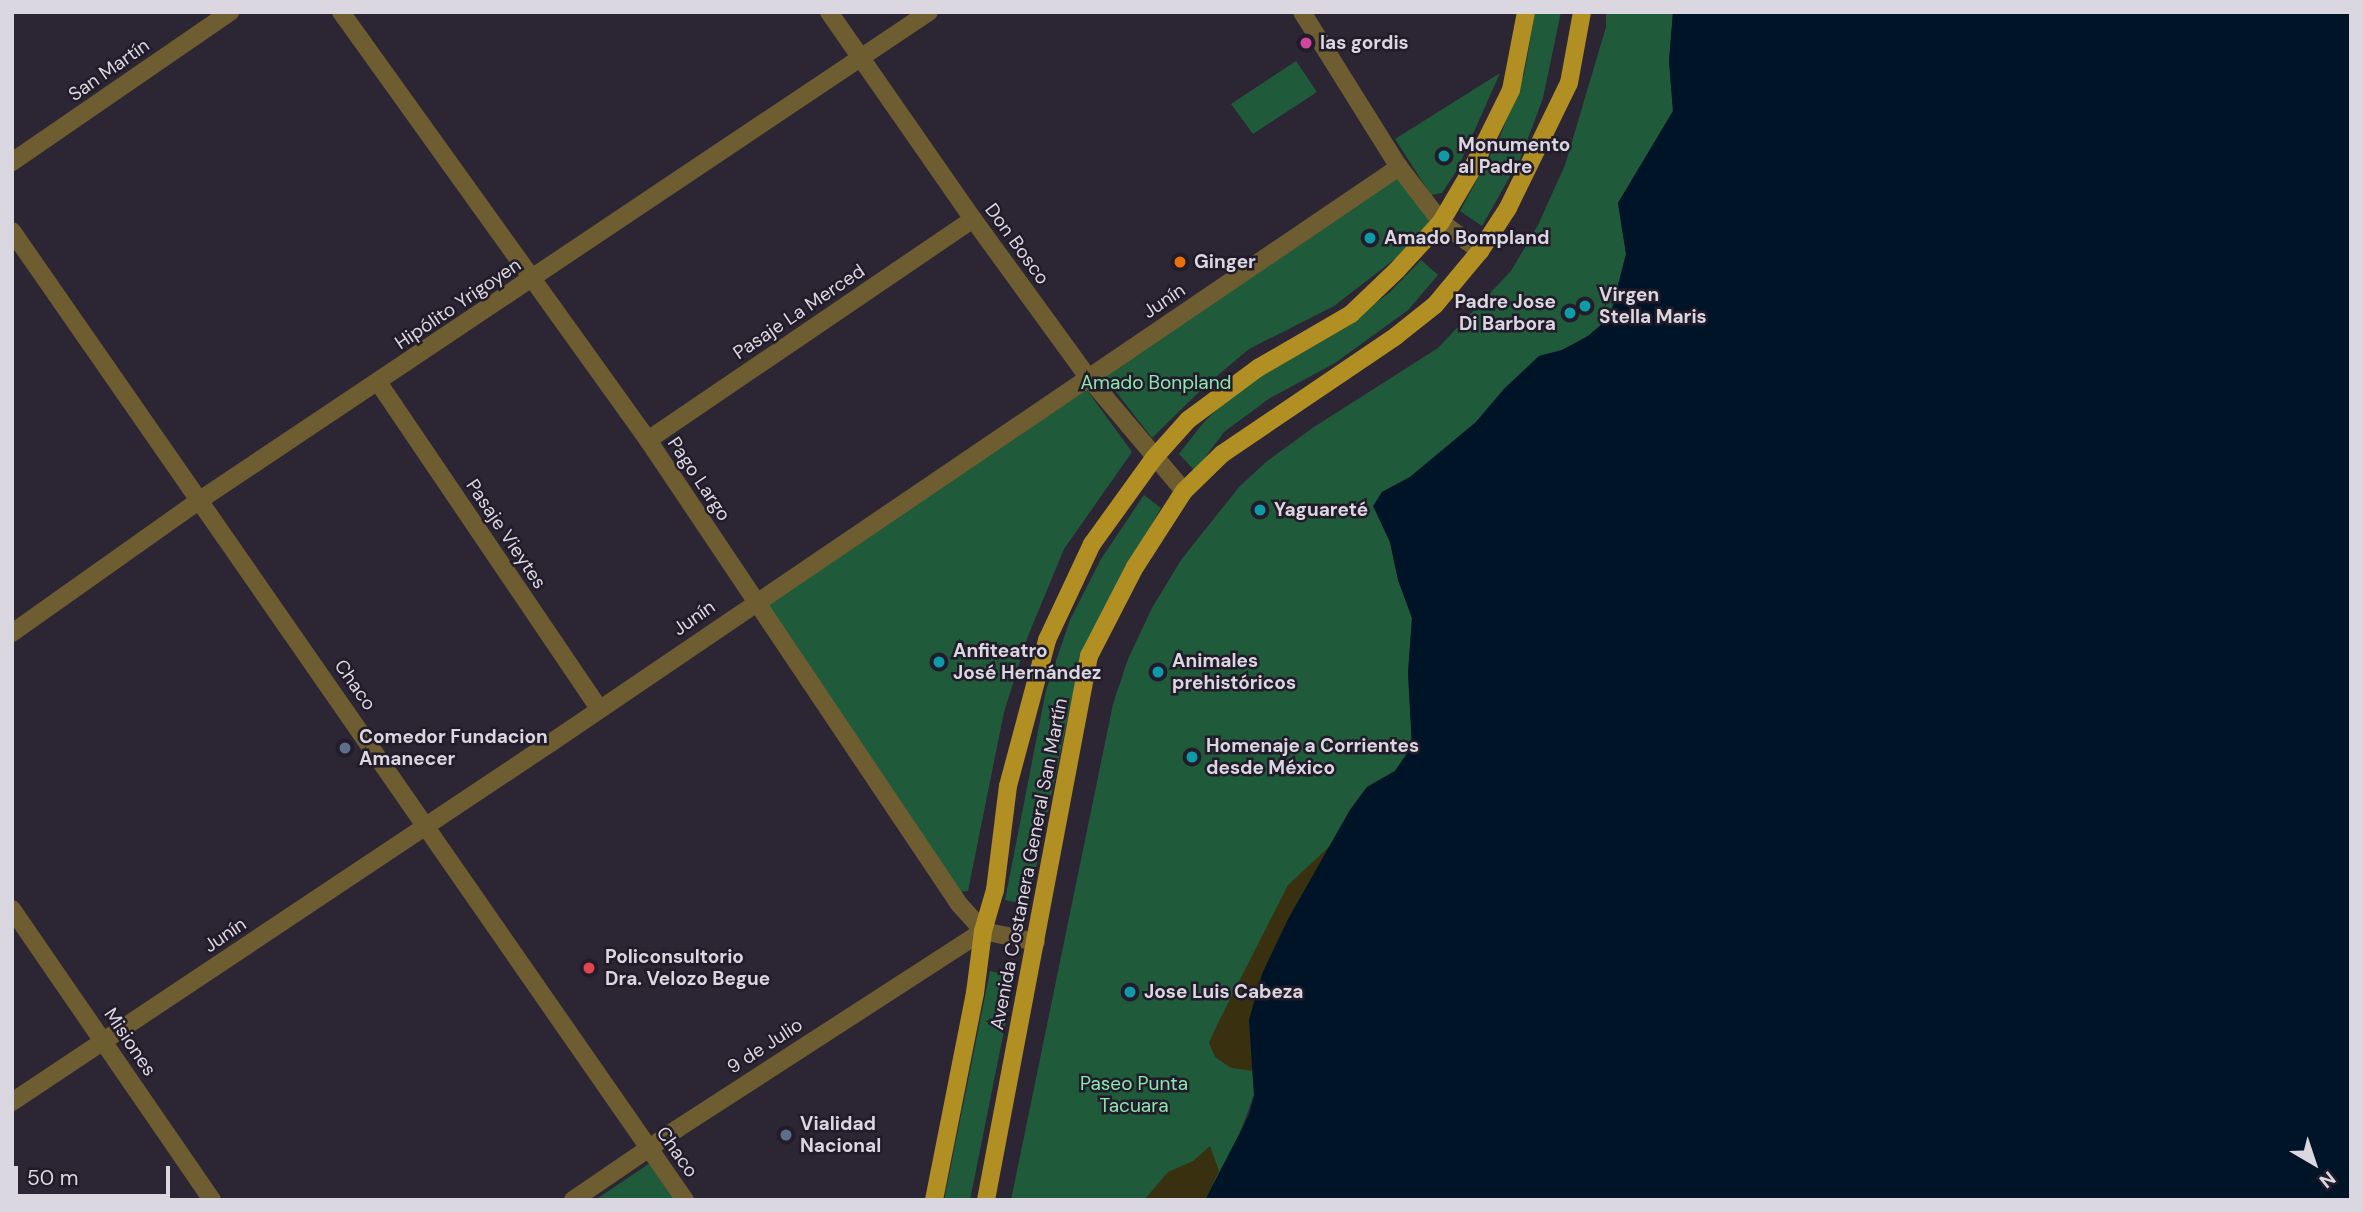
<!DOCTYPE html>
<meta charset="utf-8">
<style>
body{margin:0}
#map{position:relative;width:2363px;height:1212px;overflow:hidden;background:#2c2534;font-family:"DM Sans",sans-serif}
div>[style]{position:absolute}
.green>*{inset:0;background:#1f5b3a}
.sand>*{inset:0;background:#38300f}
.water>*{inset:0;background:#001428}
.street>*{height:18px;margin:-9px;padding:0 9px;transform-origin:9px;border-radius:9px;background:#6d5d30}
.primary>*{height:18px;margin:-9px;padding:0 9px;transform-origin:9px;border-radius:9px;background:#b28f22}
.dots>*{width:19px;height:19px;translate:-50% -50%;box-sizing:border-box;border:4px solid #221c2a;border-radius:50%}
span{translate:-50% -50%;white-space:nowrap;text-align:center;line-height:1.15;-webkit-text-stroke:5px #221c2a;paint-order:stroke}
.poi-label{font-size:19px;color:#dbd7e0;font-weight:700}
.left{translate:0 -50%;text-align:left}
.right{translate:-100% -50%;text-align:right}
.street-label{font-size:19px;color:#dbd7e0}
.park-label{font-size:19px;color:#8ce7b0}
.frame{position:absolute;inset:0;border:14px solid #dbd7e0;pointer-events:none}
.north{position:absolute;left:2279px;top:1128px;width:70px;height:70px;-webkit-text-stroke:5px #221c2a;paint-order:stroke;rotate:141deg;font-size:19px;font-weight:700;line-height:28px;text-align:center;color:#dbd7e0}
.north::after{content:'';display:block;margin:auto;width:24px;height:32px;background:#dbd7e0;clip-path:polygon(50% 0,100% 100%,50% 72%,0 100%)}
.scale{position:absolute;left:14px;top:1166px;width:156px;height:32px;box-sizing:border-box;border:4px solid #dbd7e0;border-top:0;padding-left:9px;font-size:21px;line-height:24px;white-space:nowrap;color:#dbd7e0;-webkit-text-stroke:5px #221c2a;paint-order:stroke}
</style>
<div id="map">
<div class="green">
<i style="clip-path:polygon(1535px 12px,1561px 12px,1543px 98px,1521px 157px,1482px 226px,1460px 211px,1499px 139px,1524px 75px)"></i>
<i style="clip-path:polygon(1606px 12px,1673px 12px,1669px 61px,1673px 111px,1618px 203px,1626px 254px,1610px 317px,1588px 336px,1562px 350px,1539px 356px,1504px 389px,1476px 422px,1410px 477px,1382px 492px,1374px 506px,1390px 542px,1398px 580px,1412px 618px,1408px 673px,1412px 746px,1395px 771px,1367px 787px,1350px 810px,1288px 919px,1262px 974px,1249px 1020px,1254px 1095px,1237px 1141px,1205px 1200px,1011px 1200px,1113px 704px,1128px 659px,1152px 608px,1181px 560px,1239px 487px,1266px 462px,1314px 427px,1438px 348px,1511px 271px,1538px 225px,1565px 165px,1606px 27px)"></i>
<i style="clip-path:polygon(1296px 61px,1317px 92px,1253px 134px,1231px 104px)"></i>
<i style="clip-path:polygon(1500px 73px,1457px 170px,1442px 193px,1431px 195px,1395px 139px)"></i>
<i style="clip-path:polygon(1399px 177px,1431px 222px,1400px 255px,1334px 306px,1249px 349px,1204px 387px,1152px 438px,1103px 375px)"></i>
<i style="clip-path:polygon(1421px 260px,1438px 275px,1408px 310px,1335px 363px,1270px 398px,1224px 432px,1195px 471px,1179px 454px,1203px 423px,1233px 394px,1265px 371px,1359px 315px,1389px 293px)"></i>
<i style="clip-path:polygon(1084px 386px,1132px 452px,1064px 549px,1028px 636px,1004px 712px,968px 891px,957px 892px,765px 603px)"></i>
<i style="clip-path:polygon(1144px 495px,1161px 508px,1099px 618px,1077px 674px,1028px 905px,1005px 900px,1046px 690px,1070px 620px,1101px 559px)"></i>
<i style="clip-path:polygon(990px 971px,1015px 976px,970px 1200px,944px 1200px)"></i>
<i style="clip-path:polygon(650px 1163px,675px 1200px,595px 1200px)"></i>
</div>
<div class="sand">
<i style="clip-path:polygon(1331px 845px,1288px 919px,1249px 1020px,1253px 1071px,1231px 1068px,1215px 1057px,1209px 1043px,1217px 1025px,1288px 885px)"></i>
<i style="clip-path:polygon(1210px 1146px,1219px 1171px,1205px 1200px,1144px 1200px,1168px 1172px,1193px 1161px)"></i>
</div>
<div class="water">
<i style="clip-path:polygon(1673px 12px,2351px 12px,2351px 1200px,1205px 1200px,1249px 1115px,1254px 1095px,1249px 1020px,1262px 974px,1288px 919px,1350px 810px,1367px 787px,1395px 771px,1412px 746px,1408px 673px,1412px 618px,1398px 580px,1390px 542px,1373px 506px,1382px 492px,1410px 477px,1476px 422px,1504px 389px,1539px 356px,1562px 350px,1588px 336px,1610px 317px,1626px 254px,1618px 203px,1673px 111px,1669px 61px)"></i>
</div>
<div class="street">
<i style="left:341px;top:12px;width:527px;rotate:54.35deg"></i>
<i style="left:648px;top:440px;width:559px;rotate:56.17deg"></i>
<i style="left:959px;top:904px;width:36px;rotate:48deg"></i>
<i style="left:983px;top:931px;width:54px;rotate:11.7deg"></i>
<i style="left:829px;top:12px;width:252px;rotate:55.2deg"></i>
<i style="left:973px;top:219px;width:195px;rotate:54deg"></i>
<i style="left:1088px;top:377px;width:149px;rotate:49.9deg"></i>
<i style="left:1302px;top:12px;width:183px;rotate:58deg"></i>
<i style="left:1399px;top:167px;width:69px;rotate:52.6deg"></i>
<i style="left:1441px;top:222px;width:49px;rotate:36.6deg"></i>
<i style="left:12px;top:162px;width:265px;rotate:-34.5deg"></i>
<i style="left:12px;top:231px;width:1180px;rotate:55.22deg"></i>
<i style="left:378px;top:382px;width:395px;rotate:55.9deg"></i>
<i style="left:648px;top:440px;width:393px;rotate:-34.2deg"></i>
<i style="left:12px;top:633px;width:230px;rotate:-35.3deg"></i>
<i style="left:200px;top:500px;width:877px;rotate:-33.8deg"></i>
<i style="left:12px;top:909px;width:353px;rotate:55.5deg"></i>
<i style="left:12px;top:1102px;width:649px;rotate:-33.69deg"></i>
<i style="left:552px;top:742px;width:1024px;rotate:-34.17deg"></i>
<i style="left:573px;top:1200px;width:126px;rotate:-34.3deg"></i>
<i style="left:677px;top:1129px;width:364px;rotate:-32.9deg"></i>
</div>
<div class="primary">
<i style="left:934px;top:1200px;width:211px;rotate:-78.8deg"></i>
<i style="left:975px;top:993px;width:63px;rotate:-82.6deg"></i>
<i style="left:983px;top:931px;width:43px;rotate:-73.7deg"></i>
<i style="left:995px;top:890px;width:105px;rotate:-82.9deg"></i>
<i style="left:1008px;top:786px;width:151px;rotate:-75deg"></i>
<i style="left:1047px;top:640px;width:106px;rotate:-64.9deg"></i>
<i style="left:1092px;top:544px;width:106px;rotate:-54.2deg"></i>
<i style="left:1154px;top:458px;width:51px;rotate:-48.2deg"></i>
<i style="left:1188px;top:420px;width:87px;rotate:-36.6deg"></i>
<i style="left:1258px;top:368px;width:108px;rotate:-30.1deg"></i>
<i style="left:1351px;top:314px;width:64px;rotate:-43.7deg"></i>
<i style="left:1397px;top:270px;width:65px;rotate:-47.5deg"></i>
<i style="left:1441px;top:222px;width:59px;rotate:-59.5deg"></i>
<i style="left:1471px;top:171px;width:90px;rotate:-63.7deg"></i>
<i style="left:1511px;top:90px;width:79px;rotate:-79.1deg"></i>
<i style="left:986px;top:1200px;width:554px;rotate:-79.28deg"></i>
<i style="left:1089px;top:656px;width:100px;rotate:-62.7deg"></i>
<i style="left:1135px;top:567px;width:90px;rotate:-57.2deg"></i>
<i style="left:1184px;top:491px;width:53px;rotate:-44.2deg"></i>
<i style="left:1222px;top:454px;width:210px;rotate:-34.1deg"></i>
<i style="left:1396px;top:336px;width:50px;rotate:-38.5deg"></i>
<i style="left:1435px;top:305px;width:70px;rotate:-50.2deg"></i>
<i style="left:1480px;top:251px;width:51px;rotate:-56.9deg"></i>
<i style="left:1508px;top:208px;width:139px;rotate:-64deg"></i>
<i style="left:1569px;top:83px;width:72px;rotate:-79.6deg"></i>
</div>
<div class="dots">
<i style="left:1306px;top:43px;background:#d1479c"></i>
<i style="left:1444px;top:156px;background:#0f9aa8"></i>
<i style="left:1370px;top:238px;background:#0f9aa8"></i>
<i style="left:1180px;top:262px;background:#e8710a"></i>
<i style="left:1585px;top:306px;background:#0f9aa8"></i>
<i style="left:1570px;top:313px;background:#0f9aa8"></i>
<i style="left:1260px;top:510px;background:#0f9aa8"></i>
<i style="left:939px;top:662px;background:#0f9aa8"></i>
<i style="left:1158px;top:672px;background:#0f9aa8"></i>
<i style="left:345px;top:748px;background:#5c6f8a"></i>
<i style="left:1192px;top:757px;background:#0f9aa8"></i>
<i style="left:589px;top:968px;background:#e0444e"></i>
<i style="left:1130px;top:992px;background:#0f9aa8"></i>
<i style="left:786px;top:1135px;background:#5c6f8a"></i>
</div>
<div class="poi-label">
<span class="left" style="left:1320px;top:43px">las gordis</span>
<span class="left" style="left:1458px;top:156px">Monumento<br>al Padre</span>
<span class="left" style="left:1384px;top:238px">Amado Bompland</span>
<span class="left" style="left:1194px;top:262px">Ginger</span>
<span class="left" style="left:1599px;top:306px">Virgen<br>Stella Maris</span>
<span class="right" style="left:1556px;top:313px">Padre Jose<br>Di Barbora</span>
<span class="left" style="left:1274px;top:510px">Yaguareté</span>
<span class="left" style="left:953px;top:662px">Anfiteatro<br>José Hernández</span>
<span class="left" style="left:1172px;top:672px">Animales<br>prehistóricos</span>
<span class="left" style="left:359px;top:748px">Comedor Fundacion<br>Amanecer</span>
<span class="left" style="left:1206px;top:757px">Homenaje a Corrientes<br>desde México</span>
<span class="left" style="left:605px;top:968px">Policonsultorio<br>Dra. Velozo Begue</span>
<span class="left" style="left:1144px;top:992px">Jose Luis Cabeza</span>
<span class="left" style="left:800px;top:1135px">Vialidad<br>Nacional</span>
</div>
<div class="street-label">
<span style="left:109px;top:70px;rotate:-35deg">San Martín</span>
<span style="left:1017px;top:244px;rotate:54deg">Don Bosco</span>
<span style="left:1164px;top:301px;rotate:-34deg">Junín</span>
<span style="left:458px;top:304px;rotate:-34deg">Hipólito Yrigoyen</span>
<span style="left:799px;top:312px;rotate:-34deg">Pasaje La Merced</span>
<span style="left:699px;top:479px;rotate:56deg">Pago Largo</span>
<span style="left:506px;top:534px;rotate:56deg">Pasaje Vieytes</span>
<span style="left:694px;top:618px;rotate:-35deg">Junín</span>
<span style="left:355px;top:685px;rotate:55deg">Chaco</span>
<span style="left:1029px;top:864px;rotate:-79deg">Avenida Costanera General San Martín</span>
<span style="left:225px;top:935px;rotate:-34deg">Junín</span>
<span style="left:130px;top:1042px;rotate:56deg">Misiones</span>
<span style="left:765px;top:1046px;rotate:-33deg">9 de Julio</span>
<span style="left:677px;top:1152px;rotate:55deg">Chaco</span>
</div>
<div class="park-label">
<span style="left:1156px;top:383px">Amado Bonpland</span>
<span style="left:1134px;top:1095px">Paseo Punta<br>Tacuara</span>
</div>
<div class="frame"></div>
<div class="north">N</div>
<div class="scale">50 m</div>
</div>
